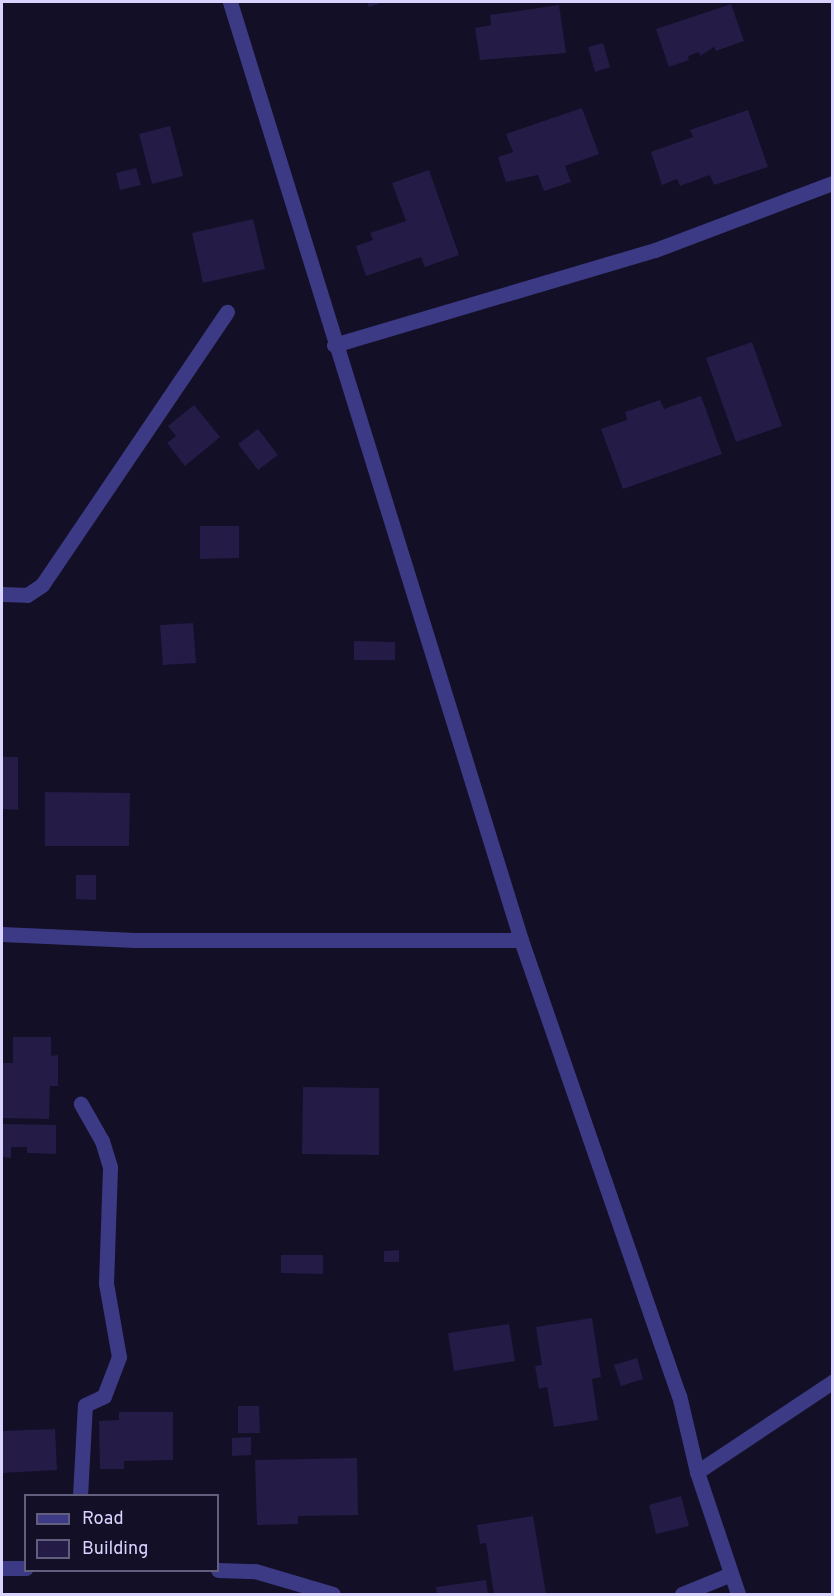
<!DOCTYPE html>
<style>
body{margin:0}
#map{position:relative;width:834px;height:1596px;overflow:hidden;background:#130f26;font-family:Overpass,sans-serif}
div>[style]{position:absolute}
.building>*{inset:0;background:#241b47}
.minor>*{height:15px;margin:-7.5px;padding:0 7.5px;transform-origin:7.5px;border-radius:7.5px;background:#3d3a85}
span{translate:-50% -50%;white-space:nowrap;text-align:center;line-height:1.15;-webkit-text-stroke:5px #130f26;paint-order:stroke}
.frame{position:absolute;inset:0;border:3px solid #d9d4ff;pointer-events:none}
.legend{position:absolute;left:24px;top:1494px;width:195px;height:78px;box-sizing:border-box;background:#130f26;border:2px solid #625e7d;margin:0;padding:8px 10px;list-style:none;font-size:18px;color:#d9d4ff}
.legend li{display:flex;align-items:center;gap:12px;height:30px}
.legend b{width:30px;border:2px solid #625e7d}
</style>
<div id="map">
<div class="building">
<i style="clip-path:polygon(367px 2px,384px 2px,369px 7px)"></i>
<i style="clip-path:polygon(731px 4px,744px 41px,716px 51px,714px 47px,700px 56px,699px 52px,688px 56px,689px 60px,669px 67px,656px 29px)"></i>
<i style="clip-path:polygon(559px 5px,566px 53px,480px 60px,475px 28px,491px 25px,490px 15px)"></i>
<i style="clip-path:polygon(603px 43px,610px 67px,595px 72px,588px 47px)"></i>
<i style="clip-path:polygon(582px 108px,599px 154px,565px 166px,571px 182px,544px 191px,538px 175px,506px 182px,498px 157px,513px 152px,506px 134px)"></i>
<i style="clip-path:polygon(748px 110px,768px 167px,714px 185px,710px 175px,680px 186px,677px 179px,662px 185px,651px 152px,693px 137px,690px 130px)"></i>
<i style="clip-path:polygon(170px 126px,183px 176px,152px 184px,139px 134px)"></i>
<i style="clip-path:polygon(136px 168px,141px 185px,120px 190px,116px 173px)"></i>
<i style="clip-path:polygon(429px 170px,459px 255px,425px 267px,421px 257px,366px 276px,356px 246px,373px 240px,370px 233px,406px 221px,392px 183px)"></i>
<i style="clip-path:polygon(253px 219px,265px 269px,203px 283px,192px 233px)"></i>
<i style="clip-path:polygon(752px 342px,782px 426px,736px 442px,706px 358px)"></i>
<i style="clip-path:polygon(701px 396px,722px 454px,623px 489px,601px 429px,627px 420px,625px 412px,660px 400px,664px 409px)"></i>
<i style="clip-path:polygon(194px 405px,220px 437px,185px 466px,167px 443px,176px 436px,168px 426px)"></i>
<i style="clip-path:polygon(258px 429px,278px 455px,258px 470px,238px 444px)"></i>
<i style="clip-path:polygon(200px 526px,239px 526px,239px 558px,200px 559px)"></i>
<i style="clip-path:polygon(193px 623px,196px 663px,163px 665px,160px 625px)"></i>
<i style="clip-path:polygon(354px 641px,395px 642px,395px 660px,354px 660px)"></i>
<i style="clip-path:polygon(2px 757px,18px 757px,18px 810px,2px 809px)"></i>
<i style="clip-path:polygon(45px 792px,130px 793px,129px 846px,45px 846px)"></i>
<i style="clip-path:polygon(76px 875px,96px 875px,96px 900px,76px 899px)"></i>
<i style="clip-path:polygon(13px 1037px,51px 1037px,51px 1056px,58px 1055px,58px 1086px,50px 1086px,49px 1119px,2px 1118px,2px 1063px,13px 1063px)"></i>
<i style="clip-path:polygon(303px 1087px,379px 1088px,379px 1155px,302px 1154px)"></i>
<i style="clip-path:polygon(2px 1124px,56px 1125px,56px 1154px,27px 1153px,27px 1147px,11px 1147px,11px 1158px,2px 1157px)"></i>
<i style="clip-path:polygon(399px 1250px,399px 1262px,384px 1262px,384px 1251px)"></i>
<i style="clip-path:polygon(281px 1255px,323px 1255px,323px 1274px,281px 1273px)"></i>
<i style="clip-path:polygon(592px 1318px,601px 1377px,592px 1379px,598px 1420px,554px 1427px,547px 1387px,539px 1389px,535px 1366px,542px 1365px,536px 1327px)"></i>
<i style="clip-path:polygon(509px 1324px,515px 1361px,454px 1371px,448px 1333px)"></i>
<i style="clip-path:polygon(637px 1358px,643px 1379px,621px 1386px,614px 1365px)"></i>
<i style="clip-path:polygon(238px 1406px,259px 1406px,260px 1433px,238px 1433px)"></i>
<i style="clip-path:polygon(119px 1412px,173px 1412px,173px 1460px,124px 1461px,124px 1469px,100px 1469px,99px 1421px,119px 1420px)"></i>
<i style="clip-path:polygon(55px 1429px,57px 1470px,2px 1473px,2px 1431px)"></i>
<i style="clip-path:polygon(251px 1437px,251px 1455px,232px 1456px,232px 1438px)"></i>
<i style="clip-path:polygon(357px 1458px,358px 1515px,298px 1516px,298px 1524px,257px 1525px,255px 1460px)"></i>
<i style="clip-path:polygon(681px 1496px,689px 1526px,656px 1534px,649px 1505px)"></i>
<i style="clip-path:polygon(533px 1516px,546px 1594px,494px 1594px,486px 1543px,480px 1544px,477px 1525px)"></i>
<i style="clip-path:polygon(486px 1580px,488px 1594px,437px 1594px,436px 1587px)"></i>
</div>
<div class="minor">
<i style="left:230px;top:2px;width:982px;rotate:72.76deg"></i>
<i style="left:521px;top:940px;width:482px;rotate:70.9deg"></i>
<i style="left:679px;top:1395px;width:79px;rotate:76.8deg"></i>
<i style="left:697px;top:1472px;width:129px;rotate:71.4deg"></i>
<i style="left:334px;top:345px;width:335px;rotate:-16.5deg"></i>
<i style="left:655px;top:250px;width:189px;rotate:-20.7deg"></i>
<i style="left:2px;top:594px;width:25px;rotate:2deg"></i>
<i style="left:27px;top:595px;width:18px;rotate:-34deg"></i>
<i style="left:42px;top:585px;width:330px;rotate:-55.9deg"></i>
<i style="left:2px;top:934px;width:133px;rotate:2.6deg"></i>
<i style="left:135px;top:940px;width:386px"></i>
<i style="left:697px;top:1472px;width:162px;rotate:-33.7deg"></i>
<i style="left:80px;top:1496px;width:91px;rotate:-86.9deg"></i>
<i style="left:85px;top:1405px;width:21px;rotate:-25deg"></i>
<i style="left:104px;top:1396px;width:42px;rotate:-69deg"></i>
<i style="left:119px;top:1357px;width:75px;rotate:-100deg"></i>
<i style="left:106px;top:1283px;width:116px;rotate:-88deg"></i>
<i style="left:110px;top:1167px;width:27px;rotate:-107deg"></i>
<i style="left:102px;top:1141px;width:43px;rotate:-119.6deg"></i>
<i style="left:2px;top:1568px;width:24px"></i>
<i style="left:218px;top:1570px;width:37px;rotate:2deg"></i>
<i style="left:255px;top:1571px;width:81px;rotate:16.4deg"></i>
<i style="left:682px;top:1594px;width:53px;rotate:-22.2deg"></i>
</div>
<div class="frame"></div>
<ul class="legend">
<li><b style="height:8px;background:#3d3a85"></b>Road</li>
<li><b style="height:16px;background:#241b47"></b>Building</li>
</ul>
</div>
